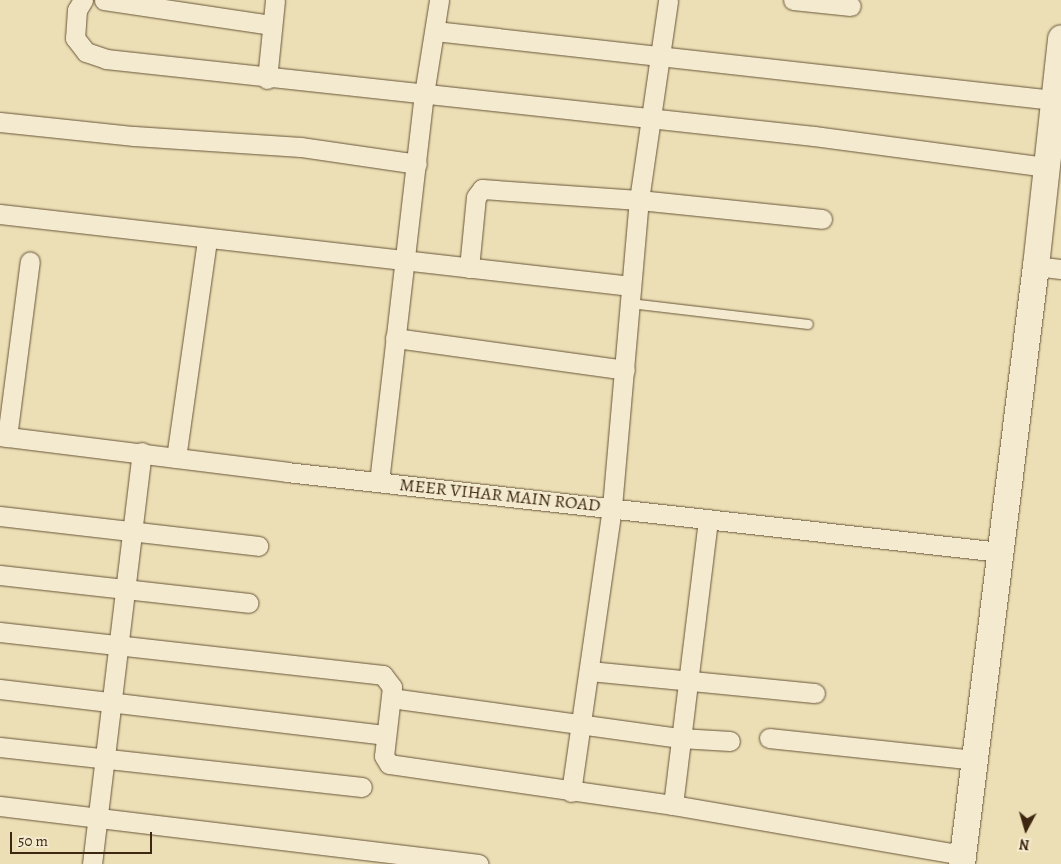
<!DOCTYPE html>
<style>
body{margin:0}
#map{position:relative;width:1061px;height:864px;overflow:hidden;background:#ecdfb5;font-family:Alegreya,serif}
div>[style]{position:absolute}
.roads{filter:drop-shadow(0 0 1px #695539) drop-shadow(0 0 1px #695539)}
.service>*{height:9px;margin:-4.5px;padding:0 4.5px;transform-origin:4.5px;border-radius:4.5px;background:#f3eacf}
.minor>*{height:19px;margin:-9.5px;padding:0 9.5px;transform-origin:9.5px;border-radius:9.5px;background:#f3eacf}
.secondary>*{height:26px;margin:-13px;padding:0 13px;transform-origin:13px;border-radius:13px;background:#f3eacf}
span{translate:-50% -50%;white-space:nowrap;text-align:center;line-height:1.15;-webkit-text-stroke:4.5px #f3eacf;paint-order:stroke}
.street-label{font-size:18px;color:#3d2710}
.north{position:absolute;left:1001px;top:804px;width:50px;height:50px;-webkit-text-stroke:4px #f3eacf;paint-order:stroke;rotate:186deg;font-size:14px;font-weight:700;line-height:20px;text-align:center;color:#3d2710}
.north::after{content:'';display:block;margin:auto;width:18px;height:22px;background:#3d2710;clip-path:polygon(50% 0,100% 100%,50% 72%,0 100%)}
.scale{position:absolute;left:10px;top:832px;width:142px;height:22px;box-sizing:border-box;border:2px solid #3d2710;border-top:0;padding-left:6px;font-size:15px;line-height:18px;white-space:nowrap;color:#3d2710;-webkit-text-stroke:4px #f3eacf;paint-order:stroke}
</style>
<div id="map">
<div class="roads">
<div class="service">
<i style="left:630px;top:303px;width:179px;rotate:6.7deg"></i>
</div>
<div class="minor">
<i style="left:83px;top:0;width:12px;rotate:121deg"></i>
<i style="left:77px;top:10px;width:28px;rotate:94deg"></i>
<i style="left:75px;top:38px;width:18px;rotate:52deg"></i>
<i style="left:86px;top:52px;width:21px;rotate:19deg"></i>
<i style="left:106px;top:59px;width:712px;rotate:6.21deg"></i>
<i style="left:814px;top:136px;width:235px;rotate:7.6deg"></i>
<i style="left:104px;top:0;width:170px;rotate:8.5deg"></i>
<i style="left:793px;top:0;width:58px;rotate:5.9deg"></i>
<i style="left:435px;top:31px;width:622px;rotate:6.37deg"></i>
<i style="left:267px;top:79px;width:79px;rotate:-84.2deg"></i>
<i style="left:0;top:122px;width:135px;rotate:6deg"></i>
<i style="left:134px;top:136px;width:167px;rotate:3.8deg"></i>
<i style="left:301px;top:147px;width:117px;rotate:8.3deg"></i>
<i style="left:0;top:214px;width:635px;rotate:6.51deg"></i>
<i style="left:1036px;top:266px;width:25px;rotate:7deg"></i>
<i style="left:469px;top:268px;width:71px;rotate:-84.4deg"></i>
<i style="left:476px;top:197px;width:10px;rotate:-53deg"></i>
<i style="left:482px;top:189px;width:157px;rotate:4deg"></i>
<i style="left:639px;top:200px;width:184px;rotate:5.9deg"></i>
<i style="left:395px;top:338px;width:232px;rotate:7.9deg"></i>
<i style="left:0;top:436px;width:289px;rotate:7.1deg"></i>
<i style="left:287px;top:472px;width:717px;rotate:6.4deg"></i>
<i style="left:7px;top:437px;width:177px;rotate:-82.6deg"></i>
<i style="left:176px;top:458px;width:220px;rotate:-81.9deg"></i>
<i style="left:379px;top:482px;width:391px;rotate:-83.4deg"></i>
<i style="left:424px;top:94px;width:95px;rotate:-80.9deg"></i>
<i style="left:0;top:516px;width:260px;rotate:6.6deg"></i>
<i style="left:0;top:575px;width:250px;rotate:6.4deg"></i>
<i style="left:0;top:632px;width:385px;rotate:6.4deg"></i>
<i style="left:383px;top:675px;width:15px;rotate:53deg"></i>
<i style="left:392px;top:687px;width:69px;rotate:96.6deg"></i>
<i style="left:384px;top:756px;width:9px;rotate:58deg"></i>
<i style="left:389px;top:764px;width:287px;rotate:8.2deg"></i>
<i style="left:673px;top:805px;width:294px;rotate:9.8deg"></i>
<i style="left:589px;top:671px;width:227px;rotate:5.6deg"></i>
<i style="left:0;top:689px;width:389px;rotate:6.8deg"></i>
<i style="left:391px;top:698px;width:292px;rotate:7.9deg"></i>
<i style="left:680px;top:738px;width:50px;rotate:3.4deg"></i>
<i style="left:769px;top:738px;width:206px;rotate:6.1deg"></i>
<i style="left:0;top:747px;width:364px;rotate:6.3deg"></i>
<i style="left:571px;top:792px;width:288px;rotate:-81.8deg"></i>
<i style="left:612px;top:507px;width:308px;rotate:-85deg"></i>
<i style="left:639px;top:200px;width:202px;rotate:-81.7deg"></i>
<i style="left:673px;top:805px;width:288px;rotate:-83deg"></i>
<i style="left:0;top:806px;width:482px;rotate:6.9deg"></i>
<i style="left:92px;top:864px;width:415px;rotate:-83.1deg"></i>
</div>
<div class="secondary">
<i style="left:962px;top:864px;width:603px;rotate:-82.95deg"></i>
<i style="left:1036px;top:266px;width:229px;rotate:-83.7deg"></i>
</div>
</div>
<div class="street-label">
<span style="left:500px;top:495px;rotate:6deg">MEER VIHAR MAIN ROAD</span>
</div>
<div class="north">N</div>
<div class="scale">50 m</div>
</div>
